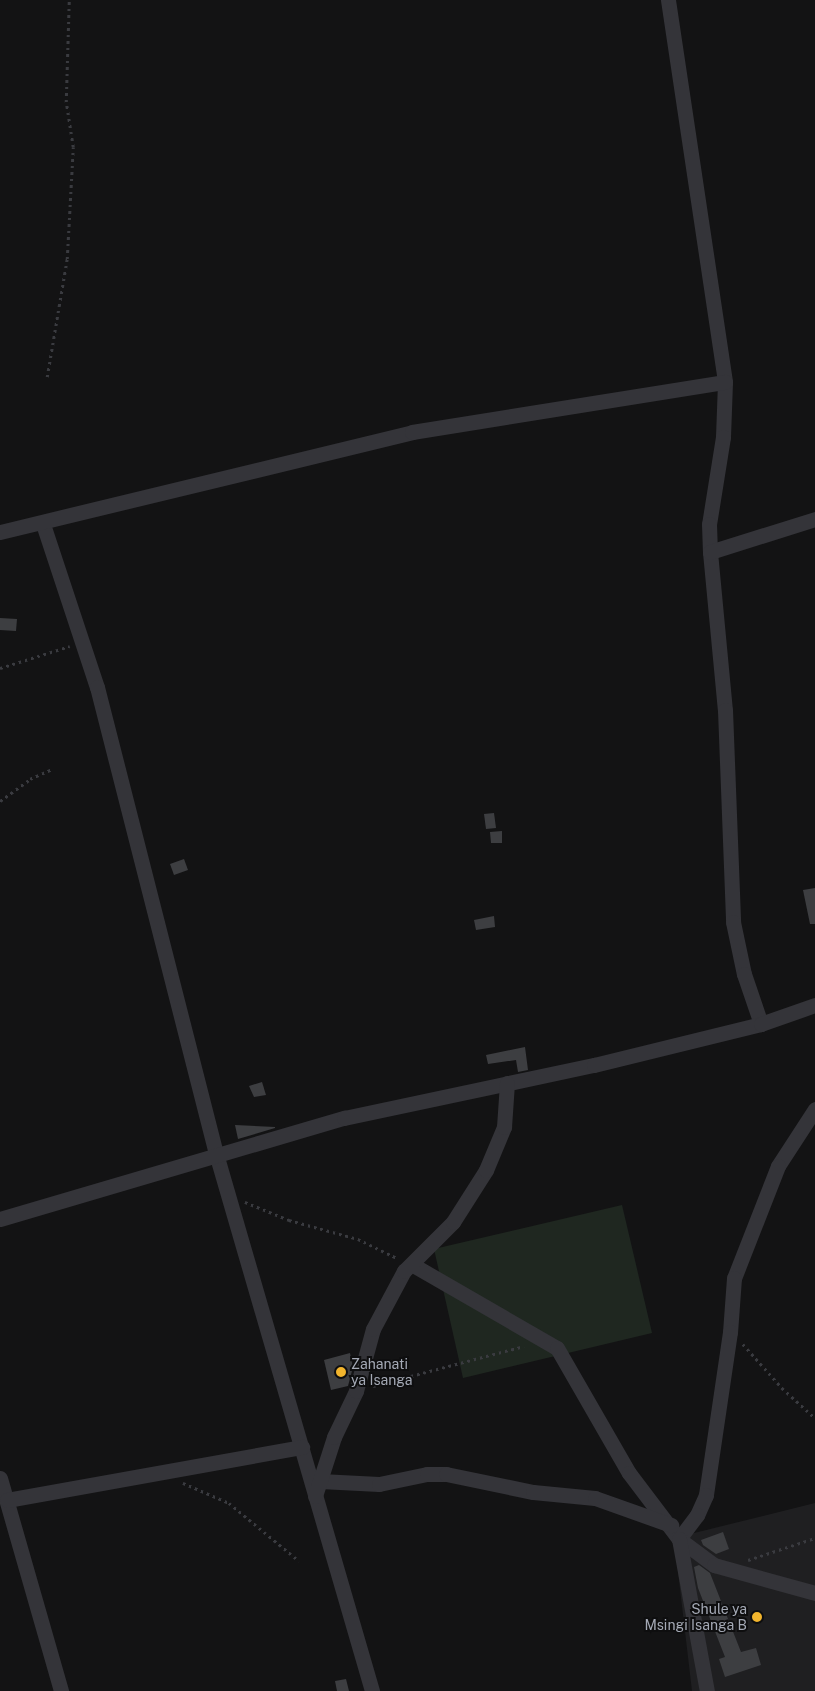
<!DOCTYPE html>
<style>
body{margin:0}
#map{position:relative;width:815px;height:1691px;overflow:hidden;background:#131314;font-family:"Public Sans",sans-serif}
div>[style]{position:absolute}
.built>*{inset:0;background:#1f1f21}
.green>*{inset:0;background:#1f2720}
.building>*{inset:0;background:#3d3e41}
.path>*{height:2.5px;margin-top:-1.25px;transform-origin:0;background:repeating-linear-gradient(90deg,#3a3b40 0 2.5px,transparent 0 6.5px)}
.minor>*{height:15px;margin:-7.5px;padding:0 7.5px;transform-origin:7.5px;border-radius:7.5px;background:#343439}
.dots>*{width:14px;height:14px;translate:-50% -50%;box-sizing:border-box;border:2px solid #0e0e0f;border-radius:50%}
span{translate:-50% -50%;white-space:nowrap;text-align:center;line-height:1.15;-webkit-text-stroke:4px #0e0e0f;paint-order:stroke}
.poi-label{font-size:14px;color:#a4a9b5}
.left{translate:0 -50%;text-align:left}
.right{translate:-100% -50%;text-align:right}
</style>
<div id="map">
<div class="built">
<i style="clip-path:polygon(815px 1503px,815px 1691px,692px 1691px,674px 1538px)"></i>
</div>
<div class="green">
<i style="clip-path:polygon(622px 1205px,652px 1333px,463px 1378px,434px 1249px)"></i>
</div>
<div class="building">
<i style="clip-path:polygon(0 618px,17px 619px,16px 631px,0 630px)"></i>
<i style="clip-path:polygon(494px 813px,496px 828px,486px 829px,484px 814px)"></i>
<i style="clip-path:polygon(502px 831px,502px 843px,491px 843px,490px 832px)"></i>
<i style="clip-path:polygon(184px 859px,188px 870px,174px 875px,170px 864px)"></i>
<i style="clip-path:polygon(815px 888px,815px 924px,810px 924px,803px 890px)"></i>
<i style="clip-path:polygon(494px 916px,495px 927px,476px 930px,474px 920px)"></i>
<i style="clip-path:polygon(525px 1047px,528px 1070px,518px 1072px,516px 1060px,488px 1064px,486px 1055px)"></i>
<i style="clip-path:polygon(262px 1082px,266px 1095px,254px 1097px,249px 1086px)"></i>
<i style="clip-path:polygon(235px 1125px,275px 1127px,275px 1128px,238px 1139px)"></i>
<i style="clip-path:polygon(350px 1353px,353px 1367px,348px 1386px,331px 1390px,324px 1360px)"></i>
<i style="clip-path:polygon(723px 1532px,729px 1549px,716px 1554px,703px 1545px,701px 1540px)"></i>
<i style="clip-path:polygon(699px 1565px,710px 1573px,741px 1652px,756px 1648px,761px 1665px,725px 1677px,719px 1659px,725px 1657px,698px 1588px,694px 1567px)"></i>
<i style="clip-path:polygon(346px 1679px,349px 1691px,337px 1691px,335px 1681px)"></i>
</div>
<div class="path">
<i style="left:47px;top:377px;width:120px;rotate:-80.4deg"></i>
<i style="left:67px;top:259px;width:112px;rotate:-86.9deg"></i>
<i style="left:73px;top:147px;width:46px;rotate:-98.8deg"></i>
<i style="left:66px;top:102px;width:102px;rotate:-88.3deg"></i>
<i style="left:0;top:668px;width:73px;rotate:-17.4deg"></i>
<i style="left:0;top:801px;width:37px;rotate:-36deg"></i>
<i style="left:30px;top:779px;width:24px;rotate:-24deg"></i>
<i style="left:245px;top:1202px;width:48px;rotate:22.2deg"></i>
<i style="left:289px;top:1220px;width:72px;rotate:15.4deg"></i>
<i style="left:358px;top:1239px;width:43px;rotate:26deg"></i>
<i style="left:743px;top:1344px;width:59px;rotate:48.4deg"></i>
<i style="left:782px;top:1388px;width:45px;rotate:42.3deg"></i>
<i style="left:373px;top:1386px;width:156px;rotate:-14.8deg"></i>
<i style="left:183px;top:1483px;width:50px;rotate:23.5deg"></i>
<i style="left:229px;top:1503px;width:91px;rotate:39.6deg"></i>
<i style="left:748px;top:1560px;width:71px;rotate:-18.2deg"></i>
</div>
<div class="minor">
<i style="left:668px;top:0;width:386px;rotate:81.5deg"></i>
<i style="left:725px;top:382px;width:55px;rotate:92.1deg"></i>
<i style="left:723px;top:437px;width:88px;rotate:99.1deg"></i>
<i style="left:709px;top:524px;width:28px;rotate:88deg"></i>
<i style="left:710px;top:552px;width:159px;rotate:84.6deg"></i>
<i style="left:725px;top:710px;width:212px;rotate:87.8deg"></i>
<i style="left:733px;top:922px;width:53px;rotate:78.1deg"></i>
<i style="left:744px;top:974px;width:53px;rotate:71.2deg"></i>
<i style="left:43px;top:524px;width:172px;rotate:71.7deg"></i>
<i style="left:97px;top:687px;width:485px;rotate:75.7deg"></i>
<i style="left:217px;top:1157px;width:556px;rotate:73.81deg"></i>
<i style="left:0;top:532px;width:424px;rotate:-13.6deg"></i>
<i style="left:412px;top:432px;width:317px;rotate:-9.1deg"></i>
<i style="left:710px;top:552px;width:110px;rotate:-17.4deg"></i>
<i style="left:815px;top:1109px;width:68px;rotate:123deg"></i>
<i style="left:778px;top:1166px;width:120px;rotate:111.4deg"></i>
<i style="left:734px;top:1278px;width:54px;rotate:94.2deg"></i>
<i style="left:730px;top:1332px;width:165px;rotate:98.4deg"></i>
<i style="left:706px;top:1495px;width:22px;rotate:114deg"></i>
<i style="left:697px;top:1515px;width:30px;rotate:127deg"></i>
<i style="left:679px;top:1539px;width:44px;rotate:36.6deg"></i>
<i style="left:714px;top:1565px;width:105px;rotate:15.5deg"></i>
<i style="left:0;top:1219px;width:359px;rotate:-16.4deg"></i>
<i style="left:344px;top:1118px;width:256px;rotate:-12deg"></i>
<i style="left:594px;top:1065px;width:172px;rotate:-13.8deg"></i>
<i style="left:761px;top:1024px;width:57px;rotate:-19.4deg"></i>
<i style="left:413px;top:1265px;width:166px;rotate:30deg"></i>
<i style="left:557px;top:1348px;width:144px;rotate:60.1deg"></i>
<i style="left:629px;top:1473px;width:83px;rotate:52.9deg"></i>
<i style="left:679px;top:1539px;width:155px;rotate:79.6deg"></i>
<i style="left:0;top:1478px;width:222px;rotate:74deg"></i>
<i style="left:320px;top:1481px;width:59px;rotate:2.9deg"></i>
<i style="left:379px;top:1484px;width:49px;rotate:-11.8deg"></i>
<i style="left:427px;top:1474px;width:19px"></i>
<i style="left:446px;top:1474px;width:89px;rotate:11.7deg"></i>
<i style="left:533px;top:1492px;width:62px;rotate:5.5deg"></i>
<i style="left:595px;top:1498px;width:81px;rotate:19.6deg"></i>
<i style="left:315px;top:1496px;width:62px;rotate:-72.1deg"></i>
<i style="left:334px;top:1437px;width:51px;rotate:-64.4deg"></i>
<i style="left:356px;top:1391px;width:64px;rotate:-74.7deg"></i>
<i style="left:373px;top:1329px;width:66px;rotate:-61.9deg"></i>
<i style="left:404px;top:1271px;width:69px;rotate:-45deg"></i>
<i style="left:453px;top:1222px;width:62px;rotate:-57.6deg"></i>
<i style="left:486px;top:1170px;width:47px;rotate:-67.3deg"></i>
<i style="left:504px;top:1127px;width:44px;rotate:-86.1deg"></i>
<i style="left:7px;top:1500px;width:300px;rotate:-10.2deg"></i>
</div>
<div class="dots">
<i style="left:341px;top:1372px;background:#f2b52d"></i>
<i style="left:757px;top:1617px;background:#f2b52d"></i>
</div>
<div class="poi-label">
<span class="left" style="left:351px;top:1372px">Zahanati<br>ya Isanga</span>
<span class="right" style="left:747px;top:1617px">Shule ya<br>Msingi Isanga B</span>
</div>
</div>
